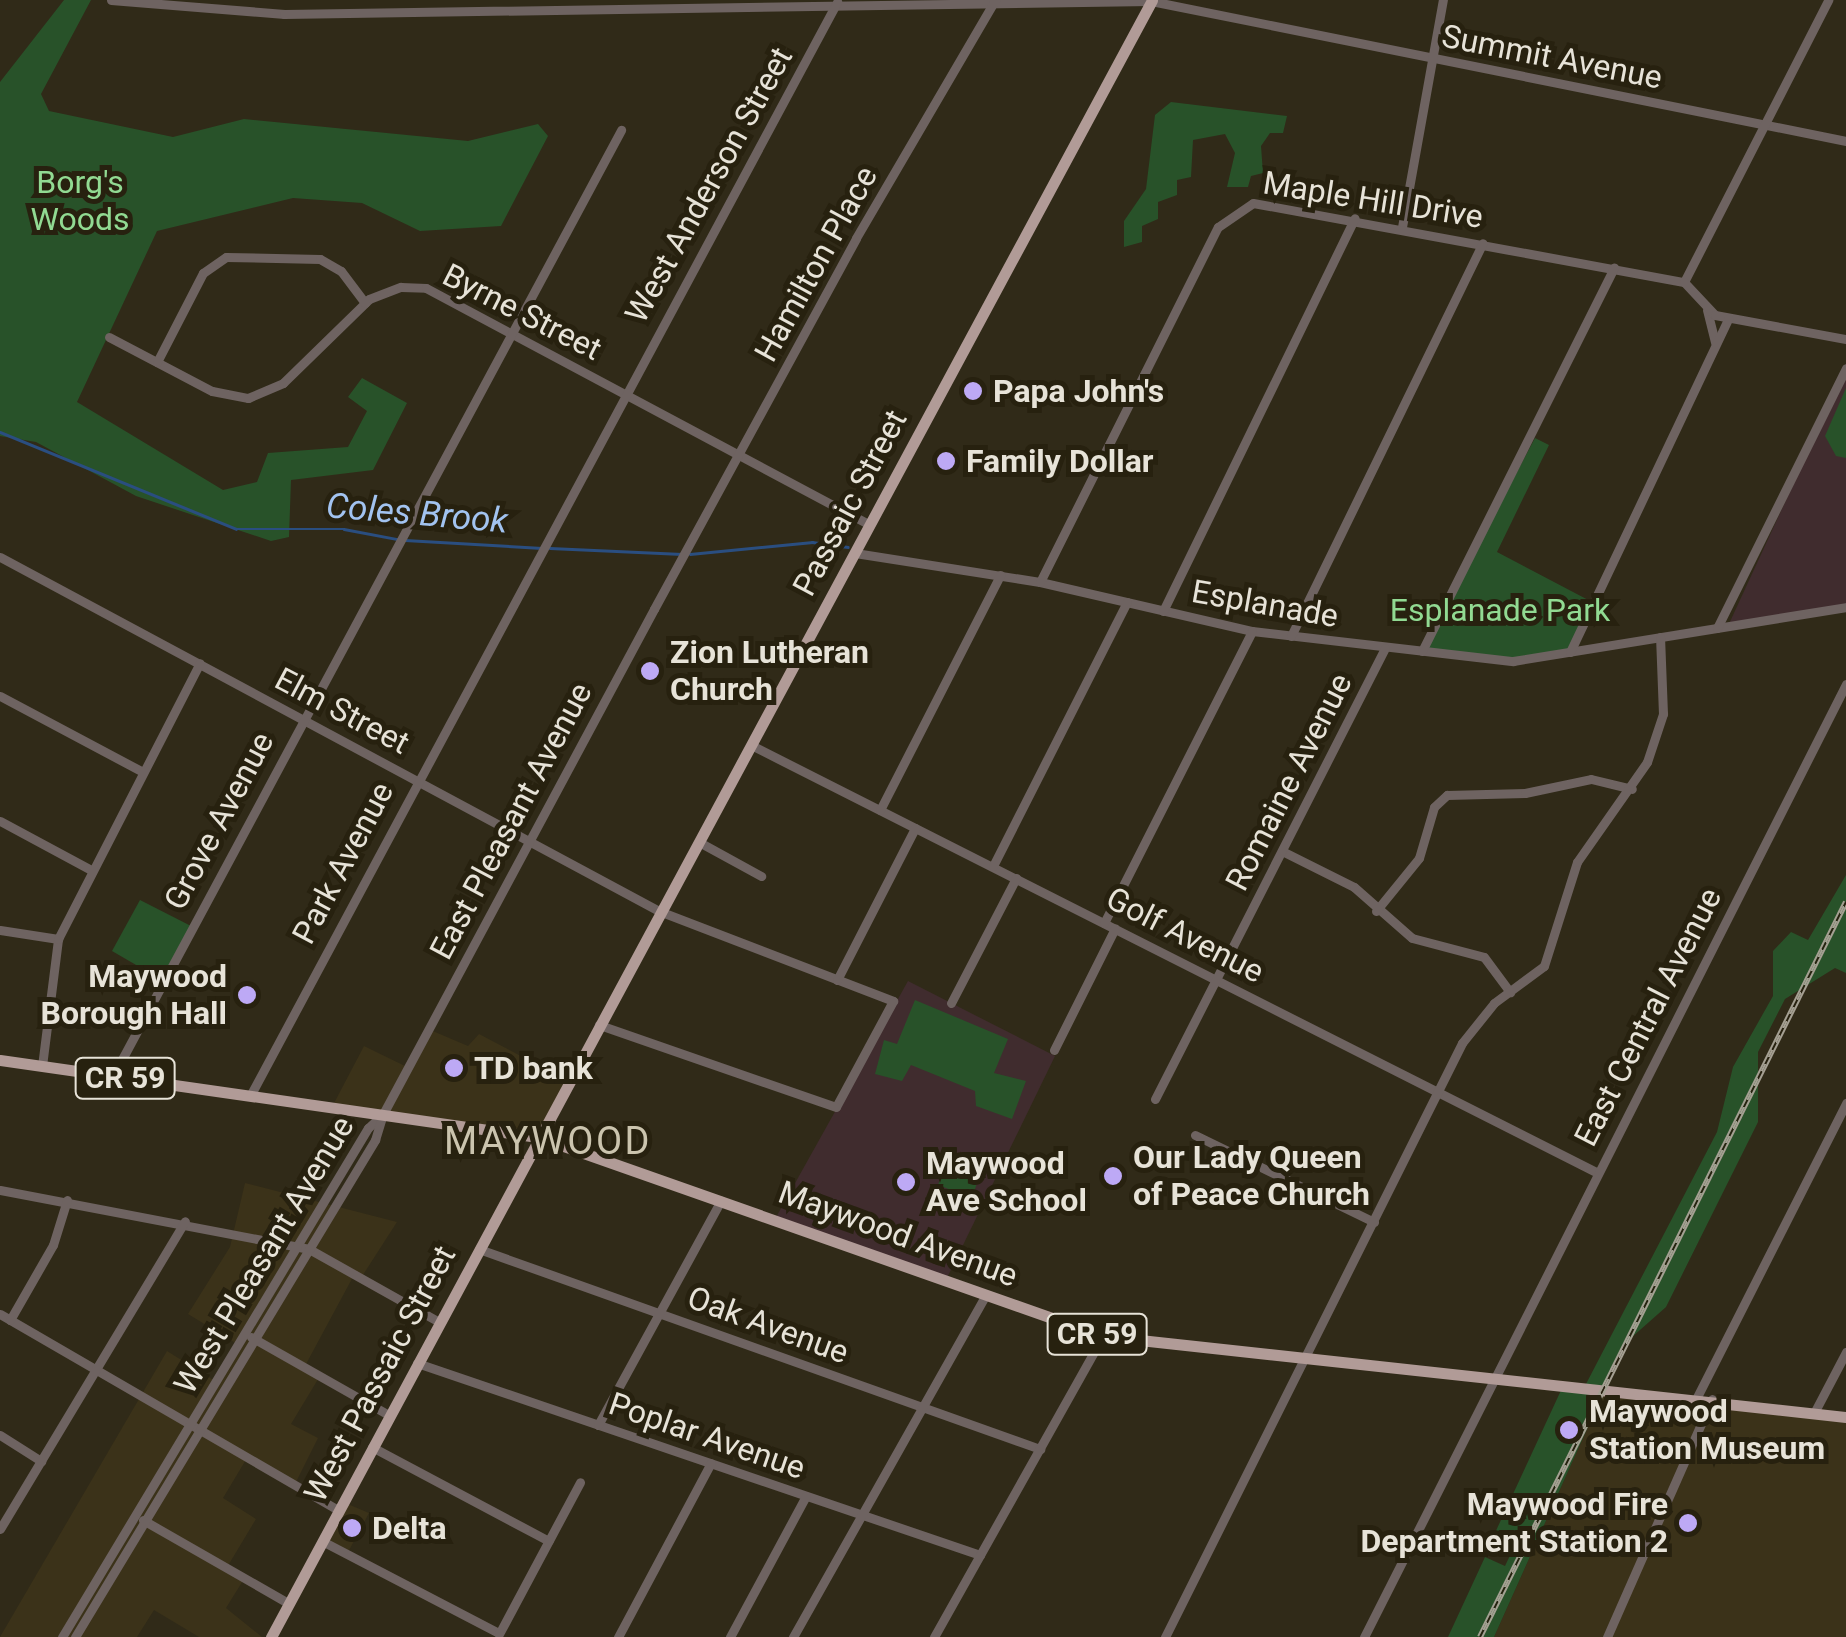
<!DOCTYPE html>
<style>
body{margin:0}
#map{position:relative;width:1846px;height:1637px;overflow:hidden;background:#302a18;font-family:Roboto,sans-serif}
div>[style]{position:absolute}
.built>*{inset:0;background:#3b3219}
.education>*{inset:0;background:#402c2e}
.green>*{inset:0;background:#285229}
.stream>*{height:2.5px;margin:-1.25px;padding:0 1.25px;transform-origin:1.25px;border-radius:1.25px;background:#2a4e80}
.minor>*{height:9px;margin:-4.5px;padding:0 4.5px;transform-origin:4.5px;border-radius:4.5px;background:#6e6361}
.major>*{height:11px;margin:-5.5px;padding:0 5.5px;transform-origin:5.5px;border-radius:5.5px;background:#b19b97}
.rail>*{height:6px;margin-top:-3px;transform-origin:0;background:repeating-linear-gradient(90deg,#27210f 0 8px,#a5a093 0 16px);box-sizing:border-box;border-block:2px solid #a5a093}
.dots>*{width:28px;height:28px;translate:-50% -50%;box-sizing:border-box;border:5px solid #27210f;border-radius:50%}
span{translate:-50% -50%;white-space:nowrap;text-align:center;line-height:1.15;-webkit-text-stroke:10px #27210f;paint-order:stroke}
.shield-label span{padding:2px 8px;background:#27210f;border:2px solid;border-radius:8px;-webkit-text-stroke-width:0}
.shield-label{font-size:30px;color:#e7e3d8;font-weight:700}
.street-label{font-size:32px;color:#e7e3d8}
.park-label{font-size:32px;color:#91da92}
.poi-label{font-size:32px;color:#e7e3d8;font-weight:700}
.left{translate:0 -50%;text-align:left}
.right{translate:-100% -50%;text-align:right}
.water-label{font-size:35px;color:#a2c3f0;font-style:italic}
.quarter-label{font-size:38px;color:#cbc4ae;letter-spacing:2.5px}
</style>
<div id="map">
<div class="built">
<i style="clip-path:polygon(428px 1029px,468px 1046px,479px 1034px,568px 1081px,538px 1137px,332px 1107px,364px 1046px,407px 1067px)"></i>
<i style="clip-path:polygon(245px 1183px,397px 1222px,361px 1278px,354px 1275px,305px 1366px,320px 1376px,291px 1424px,318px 1438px,294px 1486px,247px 1458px,223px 1498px,256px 1519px,226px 1569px,244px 1579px,226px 1608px,262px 1637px,199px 1637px,154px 1610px,137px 1637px,0 1637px,167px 1351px,215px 1381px,237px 1344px,188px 1314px,230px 1247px)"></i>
<i style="clip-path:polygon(1604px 1391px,1846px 1419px,1846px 1637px,1494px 1637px)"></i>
<i style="clip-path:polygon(343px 1502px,369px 1513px,347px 1554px,322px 1541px)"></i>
</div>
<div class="education">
<i style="clip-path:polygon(1846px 370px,1846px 607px,1728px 626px)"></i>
<i style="clip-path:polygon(908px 981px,1055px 1056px,946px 1280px,775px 1219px)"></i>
</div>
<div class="green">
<i style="clip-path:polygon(64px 0,91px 0,41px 94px,49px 111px,173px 137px,244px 119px,468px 141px,538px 124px,548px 136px,501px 226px,420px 231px,362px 203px,293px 198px,157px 231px,77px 402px,223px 490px,257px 482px,268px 453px,348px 447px,367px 411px,348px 397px,362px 378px,407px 403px,373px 470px,291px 480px,289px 537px,271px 541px,136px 496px,36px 442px,0 436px,0 82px)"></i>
<i style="clip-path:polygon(1171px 102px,1287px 116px,1283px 133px,1270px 133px,1261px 146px,1263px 173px,1251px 176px,1248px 187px,1227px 187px,1235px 153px,1225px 134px,1193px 140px,1191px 177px,1177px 180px,1177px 195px,1158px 202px,1158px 219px,1142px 226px,1142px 242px,1124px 247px,1124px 221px,1146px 189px,1155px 115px)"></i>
<i style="clip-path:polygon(1846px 388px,1846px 458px,1836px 456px,1825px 436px)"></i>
<i style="clip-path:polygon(1535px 438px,1549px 445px,1497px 552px,1594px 603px,1570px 652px,1513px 661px,1422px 651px)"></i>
<i style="clip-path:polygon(1846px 875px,1846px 973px,1835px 968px,1785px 999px,1758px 1052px,1758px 1122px,1666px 1307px,1623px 1345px,1603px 1386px,1586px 1384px,1717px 1132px,1733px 1067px,1773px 996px,1773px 951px,1791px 932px,1808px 940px)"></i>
<i style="clip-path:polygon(140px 900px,191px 926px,162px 980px,112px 951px)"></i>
<i style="clip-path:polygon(915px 1000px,1008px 1039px,994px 1073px,1026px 1081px,1012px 1119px,976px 1106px,975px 1091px,911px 1065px,902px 1081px,875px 1074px,884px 1040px,897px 1044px)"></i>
<i style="clip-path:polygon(945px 1165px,979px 1177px,972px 1198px,938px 1185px)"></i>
<i style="clip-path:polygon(1563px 1386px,1604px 1391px,1494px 1637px,1448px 1637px,1485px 1557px,1505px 1566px,1515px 1545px,1494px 1535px)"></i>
</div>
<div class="stream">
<i style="left:0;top:432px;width:255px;rotate:22.3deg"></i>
<i style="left:236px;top:529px;width:108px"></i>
<i style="left:344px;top:529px;width:54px;rotate:10.7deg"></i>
<i style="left:405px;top:540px;width:137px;rotate:3.3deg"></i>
<i style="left:550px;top:548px;width:132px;rotate:2.6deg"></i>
<i style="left:690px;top:554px;width:123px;rotate:-5.6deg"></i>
<i style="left:812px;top:542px;width:36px;rotate:8deg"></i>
</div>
<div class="minor">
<i style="left:111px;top:0;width:174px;rotate:4.6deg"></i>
<i style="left:284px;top:14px;width:867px;rotate:-0.86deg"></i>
<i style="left:1151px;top:1px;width:709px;rotate:11.39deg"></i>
<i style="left:1402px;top:227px;width:231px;rotate:-79.8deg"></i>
<i style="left:1684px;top:282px;width:317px;rotate:-62.9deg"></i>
<i style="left:1707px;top:310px;width:34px;rotate:76deg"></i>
<i style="left:109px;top:337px;width:116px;rotate:27.7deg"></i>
<i style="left:212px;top:391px;width:37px;rotate:11deg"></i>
<i style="left:248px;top:398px;width:38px;rotate:-23deg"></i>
<i style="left:283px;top:383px;width:120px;rotate:-44.3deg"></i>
<i style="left:369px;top:299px;width:34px;rotate:-21deg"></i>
<i style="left:401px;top:287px;width:25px;rotate:2deg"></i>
<i style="left:426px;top:288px;width:503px;rotate:28.09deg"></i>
<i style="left:157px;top:362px;width:100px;rotate:-62.7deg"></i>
<i style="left:203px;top:273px;width:28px;rotate:-35deg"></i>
<i style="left:226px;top:257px;width:94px;rotate:1.2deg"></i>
<i style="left:320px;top:259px;width:24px;rotate:30deg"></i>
<i style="left:341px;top:271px;width:40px;rotate:53deg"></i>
<i style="left:855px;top:553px;width:187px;rotate:8.9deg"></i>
<i style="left:1040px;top:582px;width:218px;rotate:13deg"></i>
<i style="left:1252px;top:631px;width:263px;rotate:6.6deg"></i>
<i style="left:1513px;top:661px;width:337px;rotate:-9.2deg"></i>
<i style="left:0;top:557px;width:748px;rotate:28.24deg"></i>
<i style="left:659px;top:911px;width:251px;rotate:21deg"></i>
<i style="left:893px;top:1001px;width:120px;rotate:118.3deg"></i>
<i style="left:836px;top:1107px;width:251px;rotate:-160.9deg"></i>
<i style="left:1040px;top:582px;width:397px;rotate:-63.4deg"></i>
<i style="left:1218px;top:227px;width:42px;rotate:-34.4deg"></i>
<i style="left:1253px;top:203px;width:438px;rotate:10.4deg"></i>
<i style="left:1684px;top:282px;width:45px;rotate:46.8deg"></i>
<i style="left:1715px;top:315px;width:133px;rotate:10.4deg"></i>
<i style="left:1163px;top:611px;width:437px;rotate:-64deg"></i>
<i style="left:1717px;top:628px;width:290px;rotate:-63.6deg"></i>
<i style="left:1291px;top:636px;width:437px;rotate:-64deg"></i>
<i style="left:1422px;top:651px;width:429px;rotate:-63.4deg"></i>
<i style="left:1570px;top:652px;width:369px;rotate:-64.6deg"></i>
<i style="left:0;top:696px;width:162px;rotate:28deg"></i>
<i style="left:751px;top:745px;width:947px;rotate:26.81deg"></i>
<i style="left:880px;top:810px;width:264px;rotate:-62.9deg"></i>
<i style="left:0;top:821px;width:103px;rotate:28.3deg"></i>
<i style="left:699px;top:842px;width:71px;rotate:28.7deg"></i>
<i style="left:1282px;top:851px;width:80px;rotate:26.6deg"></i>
<i style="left:1354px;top:887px;width:77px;rotate:41.3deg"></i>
<i style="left:1412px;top:938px;width:74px;rotate:14.8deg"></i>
<i style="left:1484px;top:957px;width:44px;rotate:53.4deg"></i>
<i style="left:993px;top:866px;width:296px;rotate:-63.1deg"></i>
<i style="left:1376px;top:911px;width:68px;rotate:-50.9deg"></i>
<i style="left:1419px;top:858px;width:53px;rotate:-73.6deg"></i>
<i style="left:1434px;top:807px;width:18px;rotate:-43deg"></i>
<i style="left:1447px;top:795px;width:78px;rotate:-1.5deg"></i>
<i style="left:1525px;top:793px;width:67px;rotate:-12deg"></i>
<i style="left:1591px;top:779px;width:42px;rotate:13.7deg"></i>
<i style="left:1104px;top:923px;width:327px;rotate:-63.1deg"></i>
<i style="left:0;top:930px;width:59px;rotate:8.8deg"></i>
<i style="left:837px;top:980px;width:171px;rotate:-62.8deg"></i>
<i style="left:951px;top:1003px;width:141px;rotate:-62.5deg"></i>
<i style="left:1054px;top:1050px;width:136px;rotate:-63.4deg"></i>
<i style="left:42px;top:1066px;width:128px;rotate:-82.8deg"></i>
<i style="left:58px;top:939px;width:310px;rotate:-62.8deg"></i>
<i style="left:113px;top:1076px;width:1074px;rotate:-61.76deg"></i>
<i style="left:250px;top:1096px;width:1242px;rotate:-61.78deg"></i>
<i style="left:1155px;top:1099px;width:506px;rotate:-62.98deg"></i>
<i style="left:1195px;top:1135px;width:199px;rotate:25.9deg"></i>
<i style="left:0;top:1190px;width:315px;rotate:10.8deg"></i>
<i style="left:309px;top:1249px;width:149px;rotate:29.3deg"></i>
<i style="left:479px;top:1249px;width:596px;rotate:19.62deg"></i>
<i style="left:0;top:1314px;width:391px;rotate:30.1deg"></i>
<i style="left:10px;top:1320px;width:86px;rotate:-60.2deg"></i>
<i style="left:53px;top:1245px;width:47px;rotate:-72.7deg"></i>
<i style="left:251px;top:1337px;width:159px;rotate:29.5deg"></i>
<i style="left:417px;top:1363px;width:595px;rotate:18.83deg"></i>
<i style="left:1697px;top:1397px;width:330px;rotate:-63.1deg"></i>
<i style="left:1814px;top:1413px;width:69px;rotate:-62.3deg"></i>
<i style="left:598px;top:1425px;width:256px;rotate:-61.3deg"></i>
<i style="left:0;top:1435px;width:49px;rotate:32.4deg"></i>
<i style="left:372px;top:1447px;width:200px;rotate:28deg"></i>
<i style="left:143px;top:1520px;width:167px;rotate:29.8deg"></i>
<i style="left:0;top:1529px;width:359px;rotate:-59deg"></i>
<i style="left:322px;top:1541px;width:199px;rotate:27.5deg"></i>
<i style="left:499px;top:1634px;width:172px;rotate:-61.9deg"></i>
<i style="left:62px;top:1637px;width:594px;rotate:-58.99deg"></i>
<i style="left:368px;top:1128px;width:21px;rotate:-43deg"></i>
<i style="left:75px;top:1637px;width:581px;rotate:-58.88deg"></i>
<i style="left:375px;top:1140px;width:27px;rotate:-73deg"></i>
<i style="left:383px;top:1114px;width:573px;rotate:-61.78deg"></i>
<i style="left:654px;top:609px;width:422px;rotate:-61.4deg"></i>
<i style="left:856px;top:238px;width:276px;rotate:-59.7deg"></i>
<i style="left:618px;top:1637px;width:197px;rotate:-61.9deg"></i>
<i style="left:730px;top:1637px;width:160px;rotate:-61.7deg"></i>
<i style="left:793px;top:1637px;width:393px;rotate:-60.6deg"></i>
<i style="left:934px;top:1637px;width:345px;rotate:-60.7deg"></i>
<i style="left:1165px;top:1637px;width:664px;rotate:-63.43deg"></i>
<i style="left:1462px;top:1043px;width:51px;rotate:-51.3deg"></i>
<i style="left:1494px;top:1003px;width:62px;rotate:-36.5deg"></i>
<i style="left:1544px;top:966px;width:109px;rotate:-72.4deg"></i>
<i style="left:1577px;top:862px;width:122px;rotate:-55deg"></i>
<i style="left:1647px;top:762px;width:51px;rotate:-71.6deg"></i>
<i style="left:1663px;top:714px;width:77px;rotate:-92.2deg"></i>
<i style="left:1364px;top:1637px;width:1068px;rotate:-63.17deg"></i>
<i style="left:1607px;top:1637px;width:260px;rotate:-66.2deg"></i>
</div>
<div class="major">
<i style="left:0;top:1060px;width:543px;rotate:8.15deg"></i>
<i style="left:538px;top:1137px;width:599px;rotate:19.4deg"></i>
<i style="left:1103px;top:1336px;width:747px;rotate:6.22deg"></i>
<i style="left:271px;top:1637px;width:1859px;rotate:-61.71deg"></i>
</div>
<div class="rail">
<i style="left:1480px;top:1637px;width:821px;rotate:-63.53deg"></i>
</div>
<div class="dots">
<i style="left:973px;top:391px;background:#bda9f5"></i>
<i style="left:946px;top:461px;background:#bda9f5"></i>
<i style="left:650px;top:671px;background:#bda9f5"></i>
<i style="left:247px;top:995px;background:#bda9f5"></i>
<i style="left:454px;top:1068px;background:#bda9f5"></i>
<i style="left:1113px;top:1176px;background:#bda9f5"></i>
<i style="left:906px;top:1182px;background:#bda9f5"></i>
<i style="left:1569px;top:1430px;background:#bda9f5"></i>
<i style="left:1688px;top:1523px;background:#bda9f5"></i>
<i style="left:352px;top:1528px;background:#bda9f5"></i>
</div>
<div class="shield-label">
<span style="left:125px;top:1078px">CR 59</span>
<span style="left:1097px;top:1334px">CR 59</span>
</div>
<div class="street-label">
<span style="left:1552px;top:57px;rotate:11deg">Summit Avenue</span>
<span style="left:709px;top:185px;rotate:-61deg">West Anderson Street</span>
<span style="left:1373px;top:200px;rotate:9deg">Maple Hill Drive</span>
<span style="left:816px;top:264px;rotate:-61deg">Hamilton Place</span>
<span style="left:522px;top:312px;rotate:27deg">Byrne Street</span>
<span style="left:850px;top:503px;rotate:-62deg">Passaic Street</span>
<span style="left:1265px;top:604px;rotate:10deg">Esplanade</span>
<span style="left:342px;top:711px;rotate:28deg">Elm Street</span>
<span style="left:1289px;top:782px;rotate:-63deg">Romaine Avenue</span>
<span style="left:219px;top:821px;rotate:-62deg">Grove Avenue</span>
<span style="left:511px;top:821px;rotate:-62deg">East Pleasant Avenue</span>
<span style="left:343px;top:863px;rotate:-62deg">Park Avenue</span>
<span style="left:1185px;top:935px;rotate:27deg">Golf Avenue</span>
<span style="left:1648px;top:1017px;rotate:-63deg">East Central Avenue</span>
<span style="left:898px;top:1234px;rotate:20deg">Maywood Avenue</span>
<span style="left:264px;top:1255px;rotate:-59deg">West Pleasant Avenue</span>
<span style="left:768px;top:1325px;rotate:20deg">Oak Avenue</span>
<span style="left:380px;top:1374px;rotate:-62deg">West Passaic Street</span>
<span style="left:707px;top:1436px;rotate:19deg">Poplar Avenue</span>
</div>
<div class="park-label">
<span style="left:80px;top:201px">Borg's<br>Woods</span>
<span style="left:1500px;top:610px">Esplanade Park</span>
</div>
<div class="poi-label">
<span class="left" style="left:993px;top:391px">Papa John's</span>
<span class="left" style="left:966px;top:461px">Family Dollar</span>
<span class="left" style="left:670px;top:671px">Zion Lutheran<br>Church</span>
<span class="right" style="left:227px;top:995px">Maywood<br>Borough Hall</span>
<span class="left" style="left:474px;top:1068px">TD bank</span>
<span class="left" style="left:1133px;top:1176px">Our Lady Queen<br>of Peace Church</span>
<span class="left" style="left:926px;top:1182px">Maywood<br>Ave School</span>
<span class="left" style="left:1589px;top:1430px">Maywood<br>Station Museum</span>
<span class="right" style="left:1668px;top:1523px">Maywood Fire<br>Department Station 2</span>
<span class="left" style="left:372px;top:1528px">Delta</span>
</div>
<div class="water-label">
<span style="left:417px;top:514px;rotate:5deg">Coles Brook</span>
</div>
<div class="quarter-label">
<span style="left:548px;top:1142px">MAYWOOD</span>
</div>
</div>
